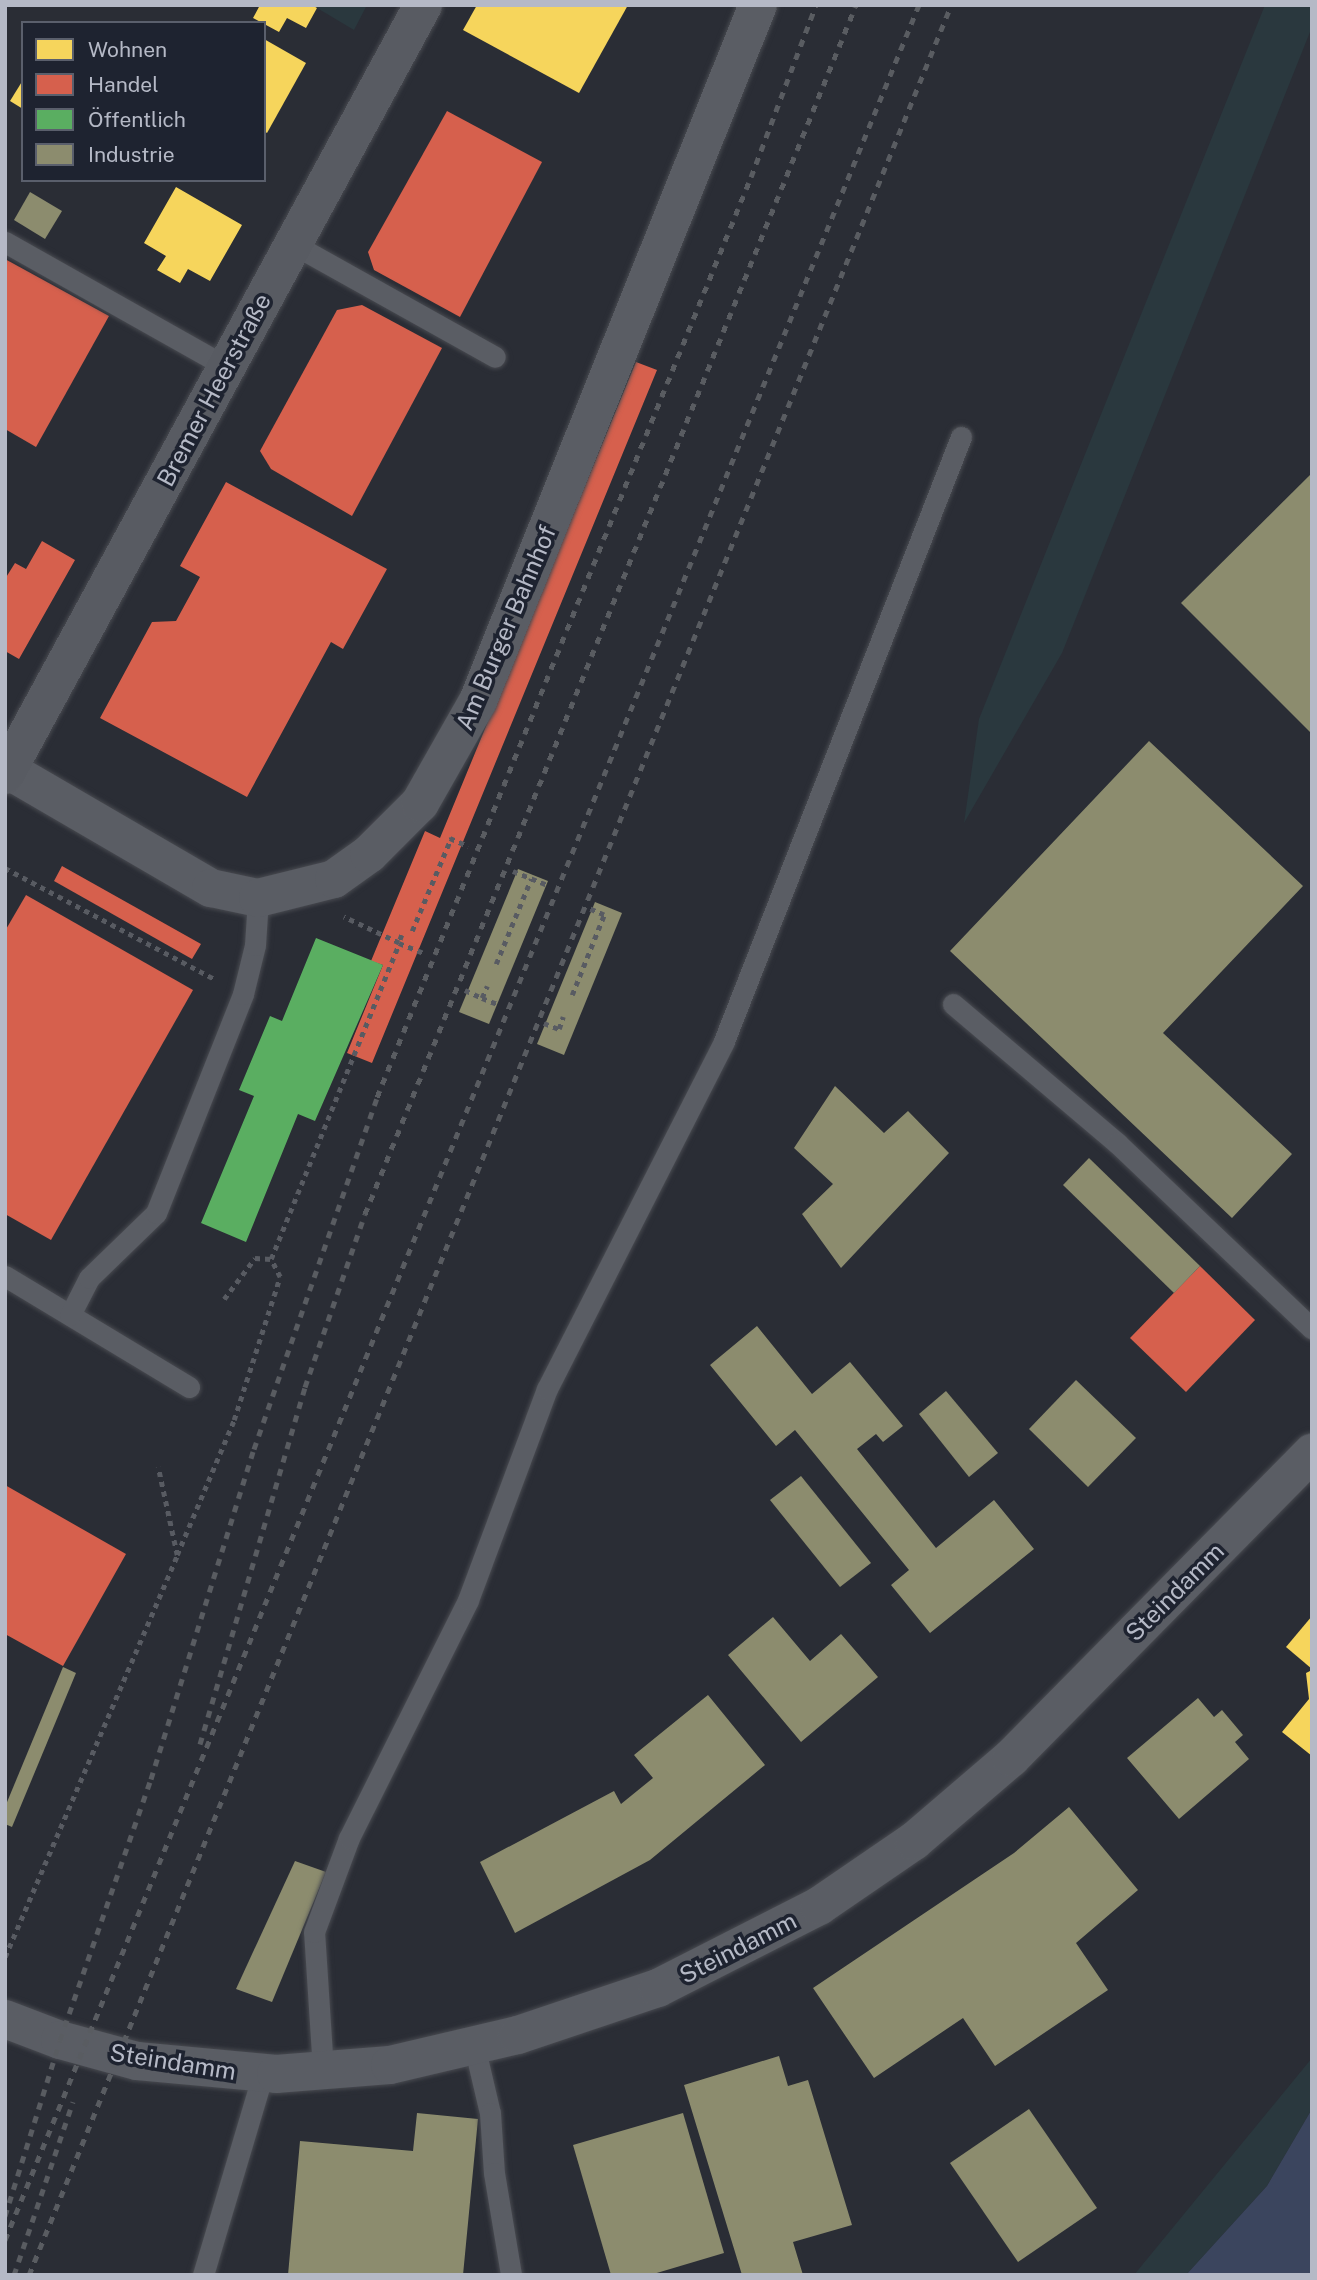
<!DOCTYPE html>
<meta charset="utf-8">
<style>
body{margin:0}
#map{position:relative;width:1317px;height:2280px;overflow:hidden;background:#2a2d35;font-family:"Public Sans",sans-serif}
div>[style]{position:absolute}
.green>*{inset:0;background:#2a383e}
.water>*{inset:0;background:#3b455e}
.homes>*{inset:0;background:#f6d55c}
.shops>*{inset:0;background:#d6604d}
.public>*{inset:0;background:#5aae61}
.industry>*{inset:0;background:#8c8c6e}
.path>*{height:4.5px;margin-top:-2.25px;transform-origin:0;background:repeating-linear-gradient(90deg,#585b62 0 5px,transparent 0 10px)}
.roads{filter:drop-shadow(0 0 2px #484a50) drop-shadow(0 0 2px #484a50)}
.service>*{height:21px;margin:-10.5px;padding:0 10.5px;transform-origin:10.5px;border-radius:10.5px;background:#5a5d64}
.minor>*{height:38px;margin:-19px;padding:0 19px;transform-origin:19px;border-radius:19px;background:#5a5d64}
.secondary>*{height:38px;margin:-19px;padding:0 19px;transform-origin:19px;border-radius:19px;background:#585b62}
.rail>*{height:5px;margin-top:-2.5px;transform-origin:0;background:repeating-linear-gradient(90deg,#595c61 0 7px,transparent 0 14px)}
span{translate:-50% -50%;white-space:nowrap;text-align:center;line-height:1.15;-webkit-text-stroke:7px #1e2330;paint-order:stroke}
.street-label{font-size:24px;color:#b5b9c6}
.frame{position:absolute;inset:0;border:7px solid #b5b9c6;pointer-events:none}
.legend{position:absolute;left:21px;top:21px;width:245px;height:161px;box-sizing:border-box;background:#1e2330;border:2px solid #5a5f6c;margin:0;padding:9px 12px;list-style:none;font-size:21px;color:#b5b9c6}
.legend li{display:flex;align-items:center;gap:14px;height:35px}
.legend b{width:35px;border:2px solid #5a5f6c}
</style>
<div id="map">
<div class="green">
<i style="clip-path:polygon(312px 5px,367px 5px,354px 30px)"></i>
<i style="clip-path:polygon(1265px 5px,1312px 5px,1312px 27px,1062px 653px,964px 823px,979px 719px)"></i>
<i style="clip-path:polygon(1312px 2058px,1312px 2109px,1267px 2186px,1186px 2275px,1134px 2275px)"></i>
</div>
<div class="water">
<i style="clip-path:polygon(1312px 2109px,1312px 2275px,1186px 2275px,1267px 2186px)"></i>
</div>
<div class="homes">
<i style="clip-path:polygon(260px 5px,312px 5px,317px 8px,306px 28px,287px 18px,279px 32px,253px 18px)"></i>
<i style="clip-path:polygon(477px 5px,628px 5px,579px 93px,463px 30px)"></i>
<i style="clip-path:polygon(264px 39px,306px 63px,267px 133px,264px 131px)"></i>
<i style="clip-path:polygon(23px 80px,23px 109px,10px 101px)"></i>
<i style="clip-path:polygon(176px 187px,242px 225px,210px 281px,188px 269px,180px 283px,157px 270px,166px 256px,144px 243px)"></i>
<i style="clip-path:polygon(1312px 1616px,1312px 1669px,1286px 1647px)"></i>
<i style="clip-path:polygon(1312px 1670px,1312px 1756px,1282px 1732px,1309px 1699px,1306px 1673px)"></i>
</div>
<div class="shops">
<i style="clip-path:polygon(447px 111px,542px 162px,460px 317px,374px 270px,368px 252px)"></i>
<i style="clip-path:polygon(5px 259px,109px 316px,36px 447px,5px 429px)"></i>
<i style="clip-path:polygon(362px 305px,442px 348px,352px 516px,271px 469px,260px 451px,337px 310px)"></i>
<i style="clip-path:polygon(636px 362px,657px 370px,372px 1063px,347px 1053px,383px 965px,371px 961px,425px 831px,440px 838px)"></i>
<i style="clip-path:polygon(226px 482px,387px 569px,343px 649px,331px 642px,247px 797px,100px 718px,152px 622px,176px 621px,200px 577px,180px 566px)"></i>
<i style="clip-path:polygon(42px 541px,75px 560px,19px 659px,5px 651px,5px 579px,15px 563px,26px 569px)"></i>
<i style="clip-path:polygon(62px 866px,201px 944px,192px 959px,54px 881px)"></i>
<i style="clip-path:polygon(26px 895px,193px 990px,51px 1240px,5px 1214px,5px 931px)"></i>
<i style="clip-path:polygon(1200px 1266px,1255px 1320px,1186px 1392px,1130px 1338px)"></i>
<i style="clip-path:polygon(5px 1485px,126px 1554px,63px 1666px,5px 1634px)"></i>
</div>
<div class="public">
<i style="clip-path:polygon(316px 938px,383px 965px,315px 1121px,298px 1114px,246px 1242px,201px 1223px,254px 1096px,239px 1090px,270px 1016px,282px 1021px)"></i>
</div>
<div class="industry">
<i style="clip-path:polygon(30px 192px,62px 211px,45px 239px,14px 220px)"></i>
<i style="clip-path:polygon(1312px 473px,1312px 734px,1181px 603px)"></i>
<i style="clip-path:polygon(1149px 741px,1303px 886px,1163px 1033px,1292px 1154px,1232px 1218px,950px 951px)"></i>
<i style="clip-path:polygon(518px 869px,548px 881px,489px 1024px,459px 1012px)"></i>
<i style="clip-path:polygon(595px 902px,622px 913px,564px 1055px,537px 1044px)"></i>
<i style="clip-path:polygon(835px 1086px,884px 1133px,908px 1111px,949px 1153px,841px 1268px,802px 1214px,833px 1184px,794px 1148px)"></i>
<i style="clip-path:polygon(1089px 1158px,1200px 1266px,1174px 1293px,1063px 1185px)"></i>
<i style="clip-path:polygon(757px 1326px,812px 1394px,850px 1362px,903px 1426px,883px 1442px,876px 1434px,857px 1449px,936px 1548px,994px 1500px,1034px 1549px,930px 1633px,891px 1585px,909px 1570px,795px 1430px,776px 1446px,710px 1365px)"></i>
<i style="clip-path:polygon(1076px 1380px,1136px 1438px,1088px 1487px,1029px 1429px)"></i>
<i style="clip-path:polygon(946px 1391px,998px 1453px,969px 1477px,919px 1414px)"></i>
<i style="clip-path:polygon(801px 1476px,871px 1563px,840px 1587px,770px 1500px)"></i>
<i style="clip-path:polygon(773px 1617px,810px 1661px,841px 1634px,878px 1677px,801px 1742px,728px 1655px)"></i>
<i style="clip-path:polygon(63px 1667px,76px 1673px,12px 1827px,5px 1824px,5px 1807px)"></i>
<i style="clip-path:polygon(708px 1695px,765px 1765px,650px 1860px,515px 1933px,480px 1862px,614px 1791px,621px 1804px,653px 1778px,634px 1755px)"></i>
<i style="clip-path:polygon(1198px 1698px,1214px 1717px,1222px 1710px,1243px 1735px,1235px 1742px,1249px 1759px,1179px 1819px,1127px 1758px)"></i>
<i style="clip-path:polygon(1069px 1807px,1138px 1890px,1076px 1943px,1108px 1990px,995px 2066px,963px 2018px,874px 2078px,813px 1988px,1014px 1853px)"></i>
<i style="clip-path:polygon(295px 1861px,326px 1872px,272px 2002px,236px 1989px)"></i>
<i style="clip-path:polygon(779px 2056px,788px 2086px,808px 2080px,852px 2225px,793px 2242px,803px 2275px,742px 2275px,684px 2085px)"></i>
<i style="clip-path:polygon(1029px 2109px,1097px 2208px,1018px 2262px,950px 2163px)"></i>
<i style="clip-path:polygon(417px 2113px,478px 2119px,463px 2275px,288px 2275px,300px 2141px,413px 2151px)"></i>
<i style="clip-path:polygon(683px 2113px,724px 2253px,650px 2275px,611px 2275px,573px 2145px)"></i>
</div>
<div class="path">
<i style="left:450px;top:838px;width:20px;rotate:24deg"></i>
<i style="left:5px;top:868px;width:238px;rotate:27.9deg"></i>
<i style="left:513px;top:871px;width:38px;rotate:22deg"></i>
<i style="left:412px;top:931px;width:101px;rotate:-67.2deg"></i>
<i style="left:402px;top:935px;width:9px;rotate:111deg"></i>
<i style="left:399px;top:943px;width:27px;rotate:22deg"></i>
<i style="left:496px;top:964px;width:92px;rotate:-67.6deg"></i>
<i style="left:465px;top:990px;width:19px;rotate:25deg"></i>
<i style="left:482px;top:998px;width:13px;rotate:-67deg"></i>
<i style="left:572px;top:995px;width:86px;rotate:-68.2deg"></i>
<i style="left:604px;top:915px;width:15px;rotate:-157deg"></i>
<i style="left:482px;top:998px;width:19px;rotate:21deg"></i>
<i style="left:544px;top:1023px;width:16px;rotate:22deg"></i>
<i style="left:559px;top:1029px;width:13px;rotate:-72deg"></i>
<i style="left:224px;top:1299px;width:51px;rotate:-52.9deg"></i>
<i style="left:255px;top:1258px;width:16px;rotate:4deg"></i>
<i style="left:177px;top:1555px;width:147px;rotate:-67.1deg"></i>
<i style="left:234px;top:1420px;width:150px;rotate:-72.2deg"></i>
<i style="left:280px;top:1277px;width:20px;rotate:-117deg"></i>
<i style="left:271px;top:1259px;width:341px;rotate:-67.9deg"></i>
<i style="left:399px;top:943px;width:61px;rotate:-154.7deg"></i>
<i style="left:5px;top:1957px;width:437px;rotate:-66.8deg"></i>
<i style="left:177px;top:1555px;width:90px;rotate:-102.2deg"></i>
</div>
<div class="roads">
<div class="service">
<i style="left:5px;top:242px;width:255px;rotate:29.4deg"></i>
<i style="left:293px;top:244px;width:231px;rotate:29.2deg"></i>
<i style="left:953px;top:1004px;width:215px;rotate:40.3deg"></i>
<i style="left:1117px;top:1143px;width:269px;rotate:43.6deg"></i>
<i style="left:5px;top:1276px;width:215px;rotate:31.1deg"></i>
<i style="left:70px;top:1315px;width:42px;rotate:-62.8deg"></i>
<i style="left:89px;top:1278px;width:93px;rotate:-44.1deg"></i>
<i style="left:156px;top:1213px;width:236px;rotate:-68.3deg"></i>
<i style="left:243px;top:994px;width:50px;rotate:-76.2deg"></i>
<i style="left:255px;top:945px;width:47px;rotate:-86.3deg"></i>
<i style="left:474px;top:2045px;width:70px;rotate:76.8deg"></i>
<i style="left:490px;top:2113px;width:60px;rotate:86.2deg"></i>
<i style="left:494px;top:2173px;width:103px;rotate:80.5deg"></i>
<i style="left:323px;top:2070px;width:138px;rotate:-93.7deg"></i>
<i style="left:314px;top:1932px;width:100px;rotate:-69.6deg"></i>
<i style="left:349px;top:1838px;width:266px;rotate:-63.4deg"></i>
<i style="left:468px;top:1600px;width:225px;rotate:-69.5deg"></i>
<i style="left:547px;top:1389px;width:390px;rotate:-63deg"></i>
<i style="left:724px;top:1041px;width:649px;rotate:-68.58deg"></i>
<i style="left:203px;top:2275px;width:210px;rotate:-73.4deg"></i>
</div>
<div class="minor">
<i style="left:8px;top:770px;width:235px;rotate:30.2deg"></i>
<i style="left:211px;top:888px;width:48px;rotate:12deg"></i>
<i style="left:258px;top:898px;width:78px;rotate:-14deg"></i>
<i style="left:334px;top:879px;width:43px;rotate:-35.5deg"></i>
<i style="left:369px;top:854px;width:72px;rotate:-45deg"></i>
<i style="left:420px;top:803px;width:117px;rotate:-60.4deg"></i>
<i style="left:478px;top:701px;width:750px;rotate:-68.09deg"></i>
<i style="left:5px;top:2019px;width:59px;rotate:20.9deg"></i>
<i style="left:60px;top:2040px;width:80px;rotate:15.3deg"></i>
<i style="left:137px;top:2061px;width:140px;rotate:5.3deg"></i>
<i style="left:276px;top:2074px;width:114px;rotate:-4.5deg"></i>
<i style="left:390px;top:2065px;width:131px;rotate:-13.2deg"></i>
<i style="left:518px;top:2035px;width:148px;rotate:-18.6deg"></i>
<i style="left:658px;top:1988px;width:181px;rotate:-27deg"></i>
<i style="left:819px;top:1906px;width:115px;rotate:-34.4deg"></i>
<i style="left:914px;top:1841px;width:128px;rotate:-40.6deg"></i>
<i style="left:1011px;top:1758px;width:429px;rotate:-45.4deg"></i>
</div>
<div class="secondary">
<i style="left:5px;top:775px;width:876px;rotate:-61.5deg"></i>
</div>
</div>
<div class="rail">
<i style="left:200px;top:1744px;width:372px;rotate:-73.6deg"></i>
<i style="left:305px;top:1387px;width:183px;rotate:-70.9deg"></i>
<i style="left:365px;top:1214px;width:1305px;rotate:-67.9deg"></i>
<i style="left:5px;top:2216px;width:184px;rotate:-72.6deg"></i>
<i style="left:60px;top:2040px;width:276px;rotate:-70.8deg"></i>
<i style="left:151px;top:1779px;width:346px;rotate:-72.7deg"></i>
<i style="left:254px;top:1449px;width:373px;rotate:-70.7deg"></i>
<i style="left:377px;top:1097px;width:993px;rotate:-67.88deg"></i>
<i style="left:751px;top:177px;width:184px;rotate:-69.3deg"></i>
<i style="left:5px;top:2240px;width:2415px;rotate:-67.76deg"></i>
<i style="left:14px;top:2275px;width:183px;rotate:-71.2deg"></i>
<i style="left:29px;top:2275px;width:2450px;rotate:-67.89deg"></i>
</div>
<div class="street-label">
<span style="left:214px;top:390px;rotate:-62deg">Bremer Heerstraße</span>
<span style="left:506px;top:628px;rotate:-67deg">Am Burger Bahnhof</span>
<span style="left:1175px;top:1592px;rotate:-45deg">Steindamm</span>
<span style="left:738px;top:1948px;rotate:-27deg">Steindamm</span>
<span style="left:173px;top:2062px;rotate:9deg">Steindamm</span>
</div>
<div class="frame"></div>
<ul class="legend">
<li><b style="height:19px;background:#f6d55c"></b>Wohnen</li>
<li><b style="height:19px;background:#d6604d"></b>Handel</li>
<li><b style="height:19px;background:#5aae61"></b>Öffentlich</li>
<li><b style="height:19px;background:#8c8c6e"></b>Industrie</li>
</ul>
</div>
